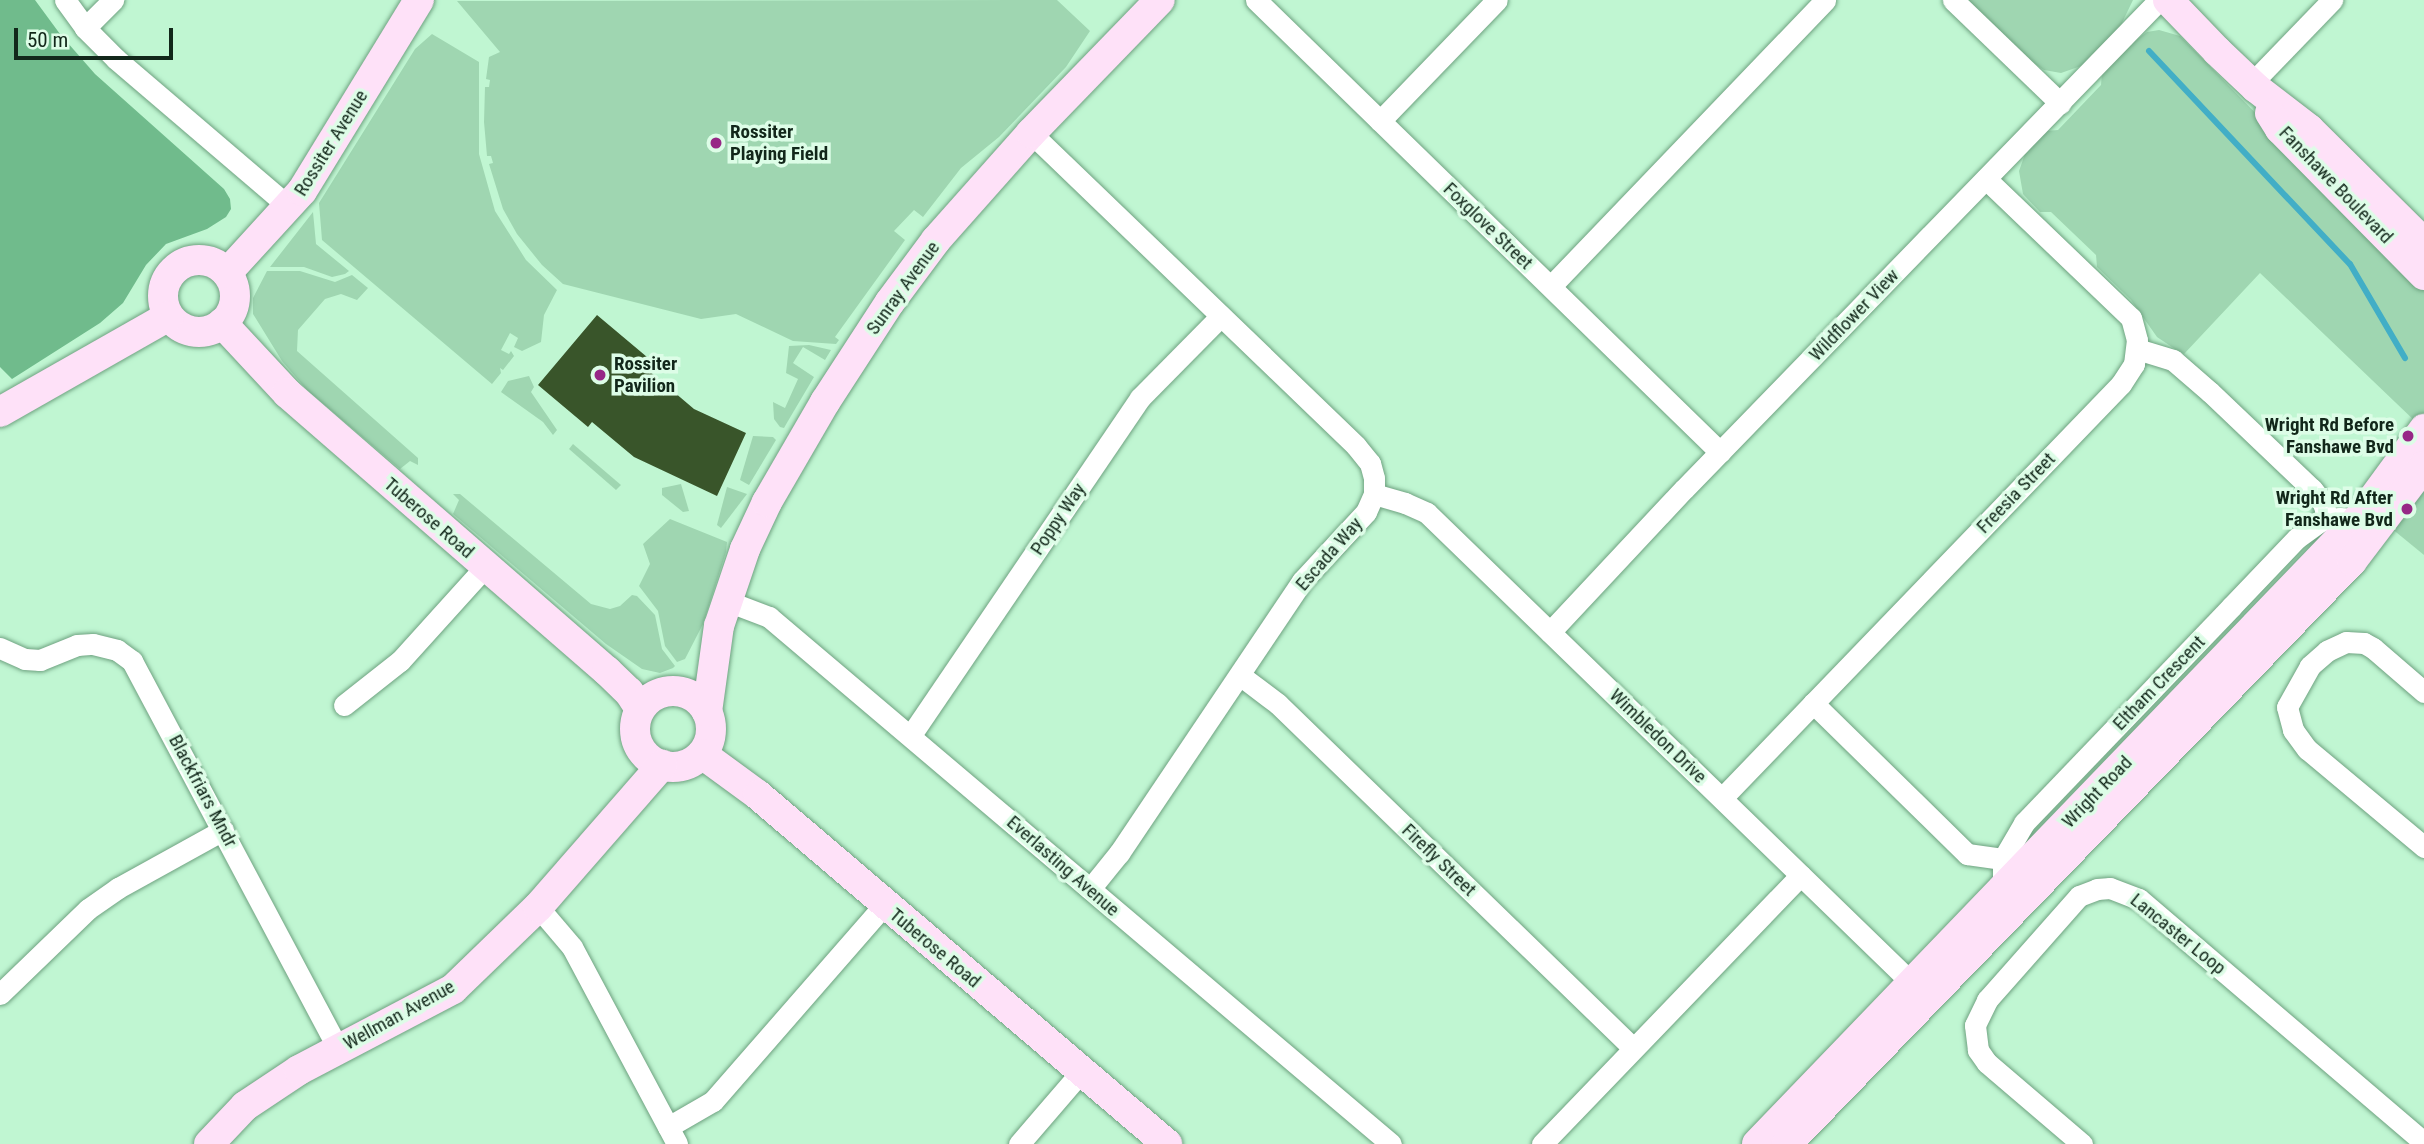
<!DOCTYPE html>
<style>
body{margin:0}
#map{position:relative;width:2424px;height:1144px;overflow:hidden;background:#c0f6d2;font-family:"Roboto Condensed",sans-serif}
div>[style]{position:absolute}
.green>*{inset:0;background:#9fd6b1}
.forest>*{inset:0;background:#70bb8c}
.stream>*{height:6px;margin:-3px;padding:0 3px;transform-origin:3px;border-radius:3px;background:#42aec6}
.building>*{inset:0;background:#39552a}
.roads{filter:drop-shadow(0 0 2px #6ea280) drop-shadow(0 0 2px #6ea280)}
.street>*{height:21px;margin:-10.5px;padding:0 10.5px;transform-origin:10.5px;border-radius:10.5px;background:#fff}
.secondary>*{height:30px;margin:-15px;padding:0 15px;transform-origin:15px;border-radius:15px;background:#fee1f8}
.secondary>.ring{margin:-15px;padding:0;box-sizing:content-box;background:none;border:30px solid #fee1f8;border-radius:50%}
.dots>*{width:19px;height:19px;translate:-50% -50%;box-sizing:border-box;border:4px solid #ddfde7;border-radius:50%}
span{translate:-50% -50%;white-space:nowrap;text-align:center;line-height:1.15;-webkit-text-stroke:7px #ddfde7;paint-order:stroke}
.poi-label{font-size:19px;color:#12271a;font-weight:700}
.left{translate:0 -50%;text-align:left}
.right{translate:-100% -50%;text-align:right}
.street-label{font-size:19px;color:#12271a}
.scale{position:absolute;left:14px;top:28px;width:159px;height:32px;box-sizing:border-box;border:4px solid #12271a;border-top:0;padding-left:9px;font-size:21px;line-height:24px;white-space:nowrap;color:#12271a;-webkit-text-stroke:5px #ddfde7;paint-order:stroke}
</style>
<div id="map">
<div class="green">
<i style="clip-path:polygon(1057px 0,1090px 31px,1066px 67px,999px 137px,961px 168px,923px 217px,914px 210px,894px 231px,905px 240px,835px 337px,839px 340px,836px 344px,793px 341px,736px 314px,701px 319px,563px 284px,542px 265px,517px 234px,503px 209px,489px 164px,493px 163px,491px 156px,487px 156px,484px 122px,485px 87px,489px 87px,490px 80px,486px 79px,489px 57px,500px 52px,457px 1px)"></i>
<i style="clip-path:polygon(1968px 0,2133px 0,2120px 27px,2081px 66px,2061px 73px,2044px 70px,2032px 62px)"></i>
<i style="clip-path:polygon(2159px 30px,2180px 36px,2424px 285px,2424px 417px,2418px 424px,2260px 273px,2184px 354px,2175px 349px,2157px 337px,2131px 300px,2097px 267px,2096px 255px,2051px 212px,2040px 212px,2023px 194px,2019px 171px,2025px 154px,2046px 131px,2058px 130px,2101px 85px,2102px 73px,2133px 42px,2147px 32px)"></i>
<i style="clip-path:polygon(432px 34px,479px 62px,479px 154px,495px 211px,526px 260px,557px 290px,544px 315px,541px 342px,522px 351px,514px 347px,518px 338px,510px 333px,501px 350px,509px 354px,511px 351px,514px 356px,503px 370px,500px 368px,501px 373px,492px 384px,322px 240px,319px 203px,415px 49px)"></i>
<i style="clip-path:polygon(313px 212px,316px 244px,349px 271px,345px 274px,332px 277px,304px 267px,270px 267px)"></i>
<i style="clip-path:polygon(267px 271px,300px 271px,335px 282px,352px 275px,368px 288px,357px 300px,341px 294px,325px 299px,298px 330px,297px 351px,418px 458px,418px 465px,410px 461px,400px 469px,307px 390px,282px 361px,253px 314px,253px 298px)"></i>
<i style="clip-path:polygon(809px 345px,831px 350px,825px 360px,803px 347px,793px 363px,814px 377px,788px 421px,784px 428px,780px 427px,774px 419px,773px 402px,785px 408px,798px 379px,786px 373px,789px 346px)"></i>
<i style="clip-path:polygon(529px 376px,534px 387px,531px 392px,557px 430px,553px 435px,543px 422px,501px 392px,508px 381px)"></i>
<i style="clip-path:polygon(753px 436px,773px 437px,776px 440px,749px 485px,740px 480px)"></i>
<i style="clip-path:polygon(573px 444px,621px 485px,616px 490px,569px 449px)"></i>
<i style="clip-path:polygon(2424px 481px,2424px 555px,2391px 528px)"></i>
<i style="clip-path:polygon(681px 484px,689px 511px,683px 512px,662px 495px,662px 488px)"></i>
<i style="clip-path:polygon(727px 487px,747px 494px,721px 528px,717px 525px)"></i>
<i style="clip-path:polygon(453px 494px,460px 494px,591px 604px,610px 609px,620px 606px,632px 595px,637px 596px,655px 615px,662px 649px,675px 666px,673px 668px,660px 673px,642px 669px,606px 644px,453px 514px,459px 500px)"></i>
<i style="clip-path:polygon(670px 519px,727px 542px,726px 552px,703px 624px,685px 659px,677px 662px,665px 646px,658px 611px,639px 586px,650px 564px,643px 544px)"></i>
</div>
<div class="forest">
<i style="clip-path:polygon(0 0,35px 0,60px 34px,95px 74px,224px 189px,230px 199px,231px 209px,226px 217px,207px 229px,166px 244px,146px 265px,123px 303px,100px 323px,12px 379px,0 367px)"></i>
</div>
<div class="stream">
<i style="left:2149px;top:51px;width:293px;rotate:46.7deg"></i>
<i style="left:2350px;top:264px;width:109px;rotate:59.7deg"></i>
</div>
<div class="building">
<i style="clip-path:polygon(597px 315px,647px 357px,641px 364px,694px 409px,746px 433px,717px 496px,634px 457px,592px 422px,588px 427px,538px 385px)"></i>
</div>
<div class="roads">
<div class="street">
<i style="left:65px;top:0;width:34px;rotate:54deg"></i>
<i style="left:85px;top:28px;width:44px;rotate:45deg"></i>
<i style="left:116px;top:59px;width:228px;rotate:40.5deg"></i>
<i style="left:1256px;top:0;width:648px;rotate:44.25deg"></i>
<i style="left:1953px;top:0;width:149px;rotate:43.9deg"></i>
<i style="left:85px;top:28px;width:40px;rotate:-45deg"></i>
<i style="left:2251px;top:84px;width:117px;rotate:-46deg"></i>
<i style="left:1380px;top:121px;width:168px;rotate:-46deg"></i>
<i style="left:1031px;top:133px;width:451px;rotate:43.9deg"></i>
<i style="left:1356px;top:446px;width:22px;rotate:51deg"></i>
<i style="left:1370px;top:463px;width:16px;rotate:75deg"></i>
<i style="left:1374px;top:478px;width:16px;rotate:90deg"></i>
<i style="left:1374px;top:494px;width:20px;rotate:114deg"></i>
<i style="left:1366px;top:512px;width:94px;rotate:132.8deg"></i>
<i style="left:1302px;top:581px;width:328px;rotate:123.9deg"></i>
<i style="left:1119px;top:853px;width:46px;rotate:128.9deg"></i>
<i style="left:1551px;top:286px;width:396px;rotate:-46.2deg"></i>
<i style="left:2137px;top:349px;width:38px;rotate:17deg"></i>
<i style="left:2173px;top:360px;width:49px;rotate:40.9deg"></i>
<i style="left:2210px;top:392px;width:141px;rotate:43.6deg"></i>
<i style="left:2312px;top:489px;width:18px;rotate:52deg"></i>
<i style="left:2323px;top:503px;width:17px;rotate:73deg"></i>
<i style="left:1374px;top:494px;width:32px;rotate:16deg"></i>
<i style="left:1405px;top:503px;width:24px;rotate:24deg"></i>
<i style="left:1427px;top:513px;width:687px;rotate:44.11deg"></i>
<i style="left:727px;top:601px;width:45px;rotate:20.9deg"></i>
<i style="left:769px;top:617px;width:815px;rotate:40.27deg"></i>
<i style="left:1550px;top:632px;width:196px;rotate:-46.9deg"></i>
<i style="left:1684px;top:489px;width:682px;rotate:-45.83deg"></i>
<i style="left:0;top:648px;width:27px;rotate:24deg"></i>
<i style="left:25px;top:659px;width:15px;rotate:4deg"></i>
<i style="left:40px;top:660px;width:40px;rotate:-22deg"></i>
<i style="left:77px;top:645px;width:16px;rotate:-4deg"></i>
<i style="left:93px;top:644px;width:25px;rotate:14deg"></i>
<i style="left:117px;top:650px;width:19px;rotate:36deg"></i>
<i style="left:132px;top:661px;width:438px;rotate:62deg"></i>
<i style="left:1241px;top:676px;width:46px;rotate:37.1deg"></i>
<i style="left:1278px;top:704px;width:494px;rotate:44.1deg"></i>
<i style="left:2424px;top:692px;width:67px;rotate:-139.2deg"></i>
<i style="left:2373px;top:648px;width:10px;rotate:-151deg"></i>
<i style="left:2364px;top:643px;width:18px;rotate:-177deg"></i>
<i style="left:2346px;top:642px;width:21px;rotate:155deg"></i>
<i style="left:2327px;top:651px;width:23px;rotate:139deg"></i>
<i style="left:2310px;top:666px;width:47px;rotate:119.3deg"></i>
<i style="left:2287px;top:707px;width:24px;rotate:75deg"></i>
<i style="left:2293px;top:730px;width:24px;rotate:54deg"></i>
<i style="left:2307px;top:749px;width:153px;rotate:39.9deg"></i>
<i style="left:1813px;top:703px;width:216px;rotate:44.4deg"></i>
<i style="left:1967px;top:854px;width:36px;rotate:8deg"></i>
<i style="left:344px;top:705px;width:71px;rotate:-38.2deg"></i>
<i style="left:400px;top:661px;width:127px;rotate:-47.9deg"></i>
<i style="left:911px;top:735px;width:407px;rotate:-55.8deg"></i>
<i style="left:1140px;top:398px;width:115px;rotate:-45.4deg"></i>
<i style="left:1722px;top:798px;width:575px;rotate:-46.06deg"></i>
<i style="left:2121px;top:384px;width:24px;rotate:-57deg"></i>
<i style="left:2134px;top:364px;width:24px;rotate:-83deg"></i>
<i style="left:2137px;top:340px;width:23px;rotate:-105deg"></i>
<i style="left:2131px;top:318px;width:201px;rotate:-136.2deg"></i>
<i style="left:2003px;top:889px;width:30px;rotate:-90deg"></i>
<i style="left:2003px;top:859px;width:42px;rotate:-59.7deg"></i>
<i style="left:2024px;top:823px;width:299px;rotate:-46.2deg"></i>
<i style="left:2231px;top:607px;width:95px;rotate:-46.3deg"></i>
<i style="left:2297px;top:538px;width:29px;rotate:-36deg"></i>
<i style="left:2320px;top:521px;width:19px;rotate:-9deg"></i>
<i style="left:2339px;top:518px;width:19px;rotate:3deg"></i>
<i style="left:538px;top:907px;width:52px;rotate:49.6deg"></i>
<i style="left:572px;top:947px;width:223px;rotate:61.9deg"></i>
<i style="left:0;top:994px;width:122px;rotate:-44deg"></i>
<i style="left:88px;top:909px;width:37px;rotate:-35deg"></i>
<i style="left:118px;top:888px;width:120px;rotate:-28.9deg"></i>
<i style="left:668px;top:1127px;width:52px;rotate:-30deg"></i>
<i style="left:713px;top:1101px;width:260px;rotate:-48.9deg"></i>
<i style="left:1019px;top:1144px;width:95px;rotate:-49.3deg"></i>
<i style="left:1542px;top:1144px;width:373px;rotate:-46.1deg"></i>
<i style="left:2082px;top:1144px;width:125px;rotate:-139.5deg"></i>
<i style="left:1987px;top:1063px;width:16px;rotate:-125deg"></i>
<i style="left:1978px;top:1050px;width:25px;rotate:-97deg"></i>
<i style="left:1975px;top:1025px;width:28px;rotate:-64deg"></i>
<i style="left:1987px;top:1000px;width:139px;rotate:-48.5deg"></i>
<i style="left:2079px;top:896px;width:19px;rotate:-21deg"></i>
<i style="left:2097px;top:889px;width:13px;rotate:-4deg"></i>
<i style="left:2110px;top:888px;width:31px;rotate:21deg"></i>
<i style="left:2139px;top:899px;width:375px;rotate:40.5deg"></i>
</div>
<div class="secondary">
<i style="left:2168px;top:0;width:71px;rotate:46.1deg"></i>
<i style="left:2217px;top:51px;width:54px;rotate:43.5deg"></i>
<i style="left:2256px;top:88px;width:67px;rotate:37.7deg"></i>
<i style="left:2309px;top:129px;width:162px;rotate:44.7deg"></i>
<i style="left:2270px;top:113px;width:19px;rotate:58deg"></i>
<i style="left:2280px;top:129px;width:205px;rotate:45.4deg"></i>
<i class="ring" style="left:163px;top:260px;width:42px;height:42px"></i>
<i style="left:227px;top:273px;width:111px;rotate:-47.6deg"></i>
<i style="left:302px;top:191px;width:224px;rotate:-58.5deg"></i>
<i style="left:222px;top:323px;width:96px;rotate:47.1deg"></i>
<i style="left:287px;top:393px;width:424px;rotate:41deg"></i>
<i style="left:607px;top:671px;width:30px;rotate:44deg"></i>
<i style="left:629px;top:692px;width:20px;rotate:57deg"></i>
<i style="left:0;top:412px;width:194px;rotate:-29.6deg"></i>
<i class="ring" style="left:635px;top:691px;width:46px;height:46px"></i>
<i style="left:707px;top:712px;width:87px;rotate:-82.1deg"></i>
<i style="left:719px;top:626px;width:81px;rotate:-71.3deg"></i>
<i style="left:745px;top:549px;width:52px;rotate:-64.9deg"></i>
<i style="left:767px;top:502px;width:116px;rotate:-59.9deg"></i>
<i style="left:825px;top:402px;width:119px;rotate:-57deg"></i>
<i style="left:890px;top:302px;width:77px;rotate:-53.4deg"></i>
<i style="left:936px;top:240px;width:143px;rotate:-48.4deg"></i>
<i style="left:1031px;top:133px;width:185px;rotate:-45.9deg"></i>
<i style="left:702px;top:754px;width:69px;rotate:36.2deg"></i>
<i style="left:758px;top:795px;width:538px;rotate:40.47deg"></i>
<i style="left:209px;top:1144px;width:52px;rotate:-46.5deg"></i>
<i style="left:245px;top:1106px;width:65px;rotate:-33.7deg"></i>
<i style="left:299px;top:1070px;width:174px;rotate:-27.7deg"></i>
<i style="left:453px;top:989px;width:118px;rotate:-44deg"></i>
<i style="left:538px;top:907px;width:189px;rotate:-48.9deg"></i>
<i style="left:1757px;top:1144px;width:867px;rotate:-46.12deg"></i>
<i style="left:2358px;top:519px;width:112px;rotate:-53.7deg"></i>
<i style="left:1787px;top:1144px;width:812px;rotate:-45.9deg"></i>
<i style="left:2352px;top:561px;width:119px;rotate:-52.8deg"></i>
</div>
</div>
<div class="dots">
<i style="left:716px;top:143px;background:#972786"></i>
<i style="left:600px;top:375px;background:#972786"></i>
<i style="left:2408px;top:436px;background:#972786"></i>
<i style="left:2407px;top:509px;background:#972786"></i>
</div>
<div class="poi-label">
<span class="left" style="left:730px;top:143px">Rossiter<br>Playing Field</span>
<span class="left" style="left:614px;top:375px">Rossiter<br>Pavilion</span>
<span class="right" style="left:2394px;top:436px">Wright Rd Before<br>Fanshawe Bvd</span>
<span class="right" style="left:2393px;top:509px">Wright Rd After<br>Fanshawe Bvd</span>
</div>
<div class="street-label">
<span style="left:331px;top:143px;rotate:-58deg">Rossiter Avenue</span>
<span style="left:2336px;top:185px;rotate:46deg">Fanshawe Boulevard</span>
<span style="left:1488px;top:226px;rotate:44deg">Foxglove Street</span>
<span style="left:903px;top:288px;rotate:-54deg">Sunray Avenue</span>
<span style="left:1854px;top:315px;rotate:-46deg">Wildflower View</span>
<span style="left:2016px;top:493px;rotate:-46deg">Freesia Street</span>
<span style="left:429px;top:518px;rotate:41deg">Tuberose Road</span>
<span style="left:1058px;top:519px;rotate:-56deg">Poppy Way</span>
<span style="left:1329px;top:554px;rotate:-49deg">Escada Way</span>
<span style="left:2159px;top:683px;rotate:-46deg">Eltham Crescent</span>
<span style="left:1658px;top:736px;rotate:44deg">Wimbledon Drive</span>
<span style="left:203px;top:791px;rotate:62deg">Blackfriars Mndr</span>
<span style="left:2097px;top:792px;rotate:-46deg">Wright Road</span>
<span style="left:1439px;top:860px;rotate:44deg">Firefly Street</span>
<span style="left:1063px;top:866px;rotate:41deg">Everlasting Avenue</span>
<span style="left:2178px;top:934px;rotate:39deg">Lancaster Loop</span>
<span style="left:935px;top:948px;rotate:40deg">Tuberose Road</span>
<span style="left:399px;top:1015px;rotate:-29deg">Wellman Avenue</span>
</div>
<div class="scale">50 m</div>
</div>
